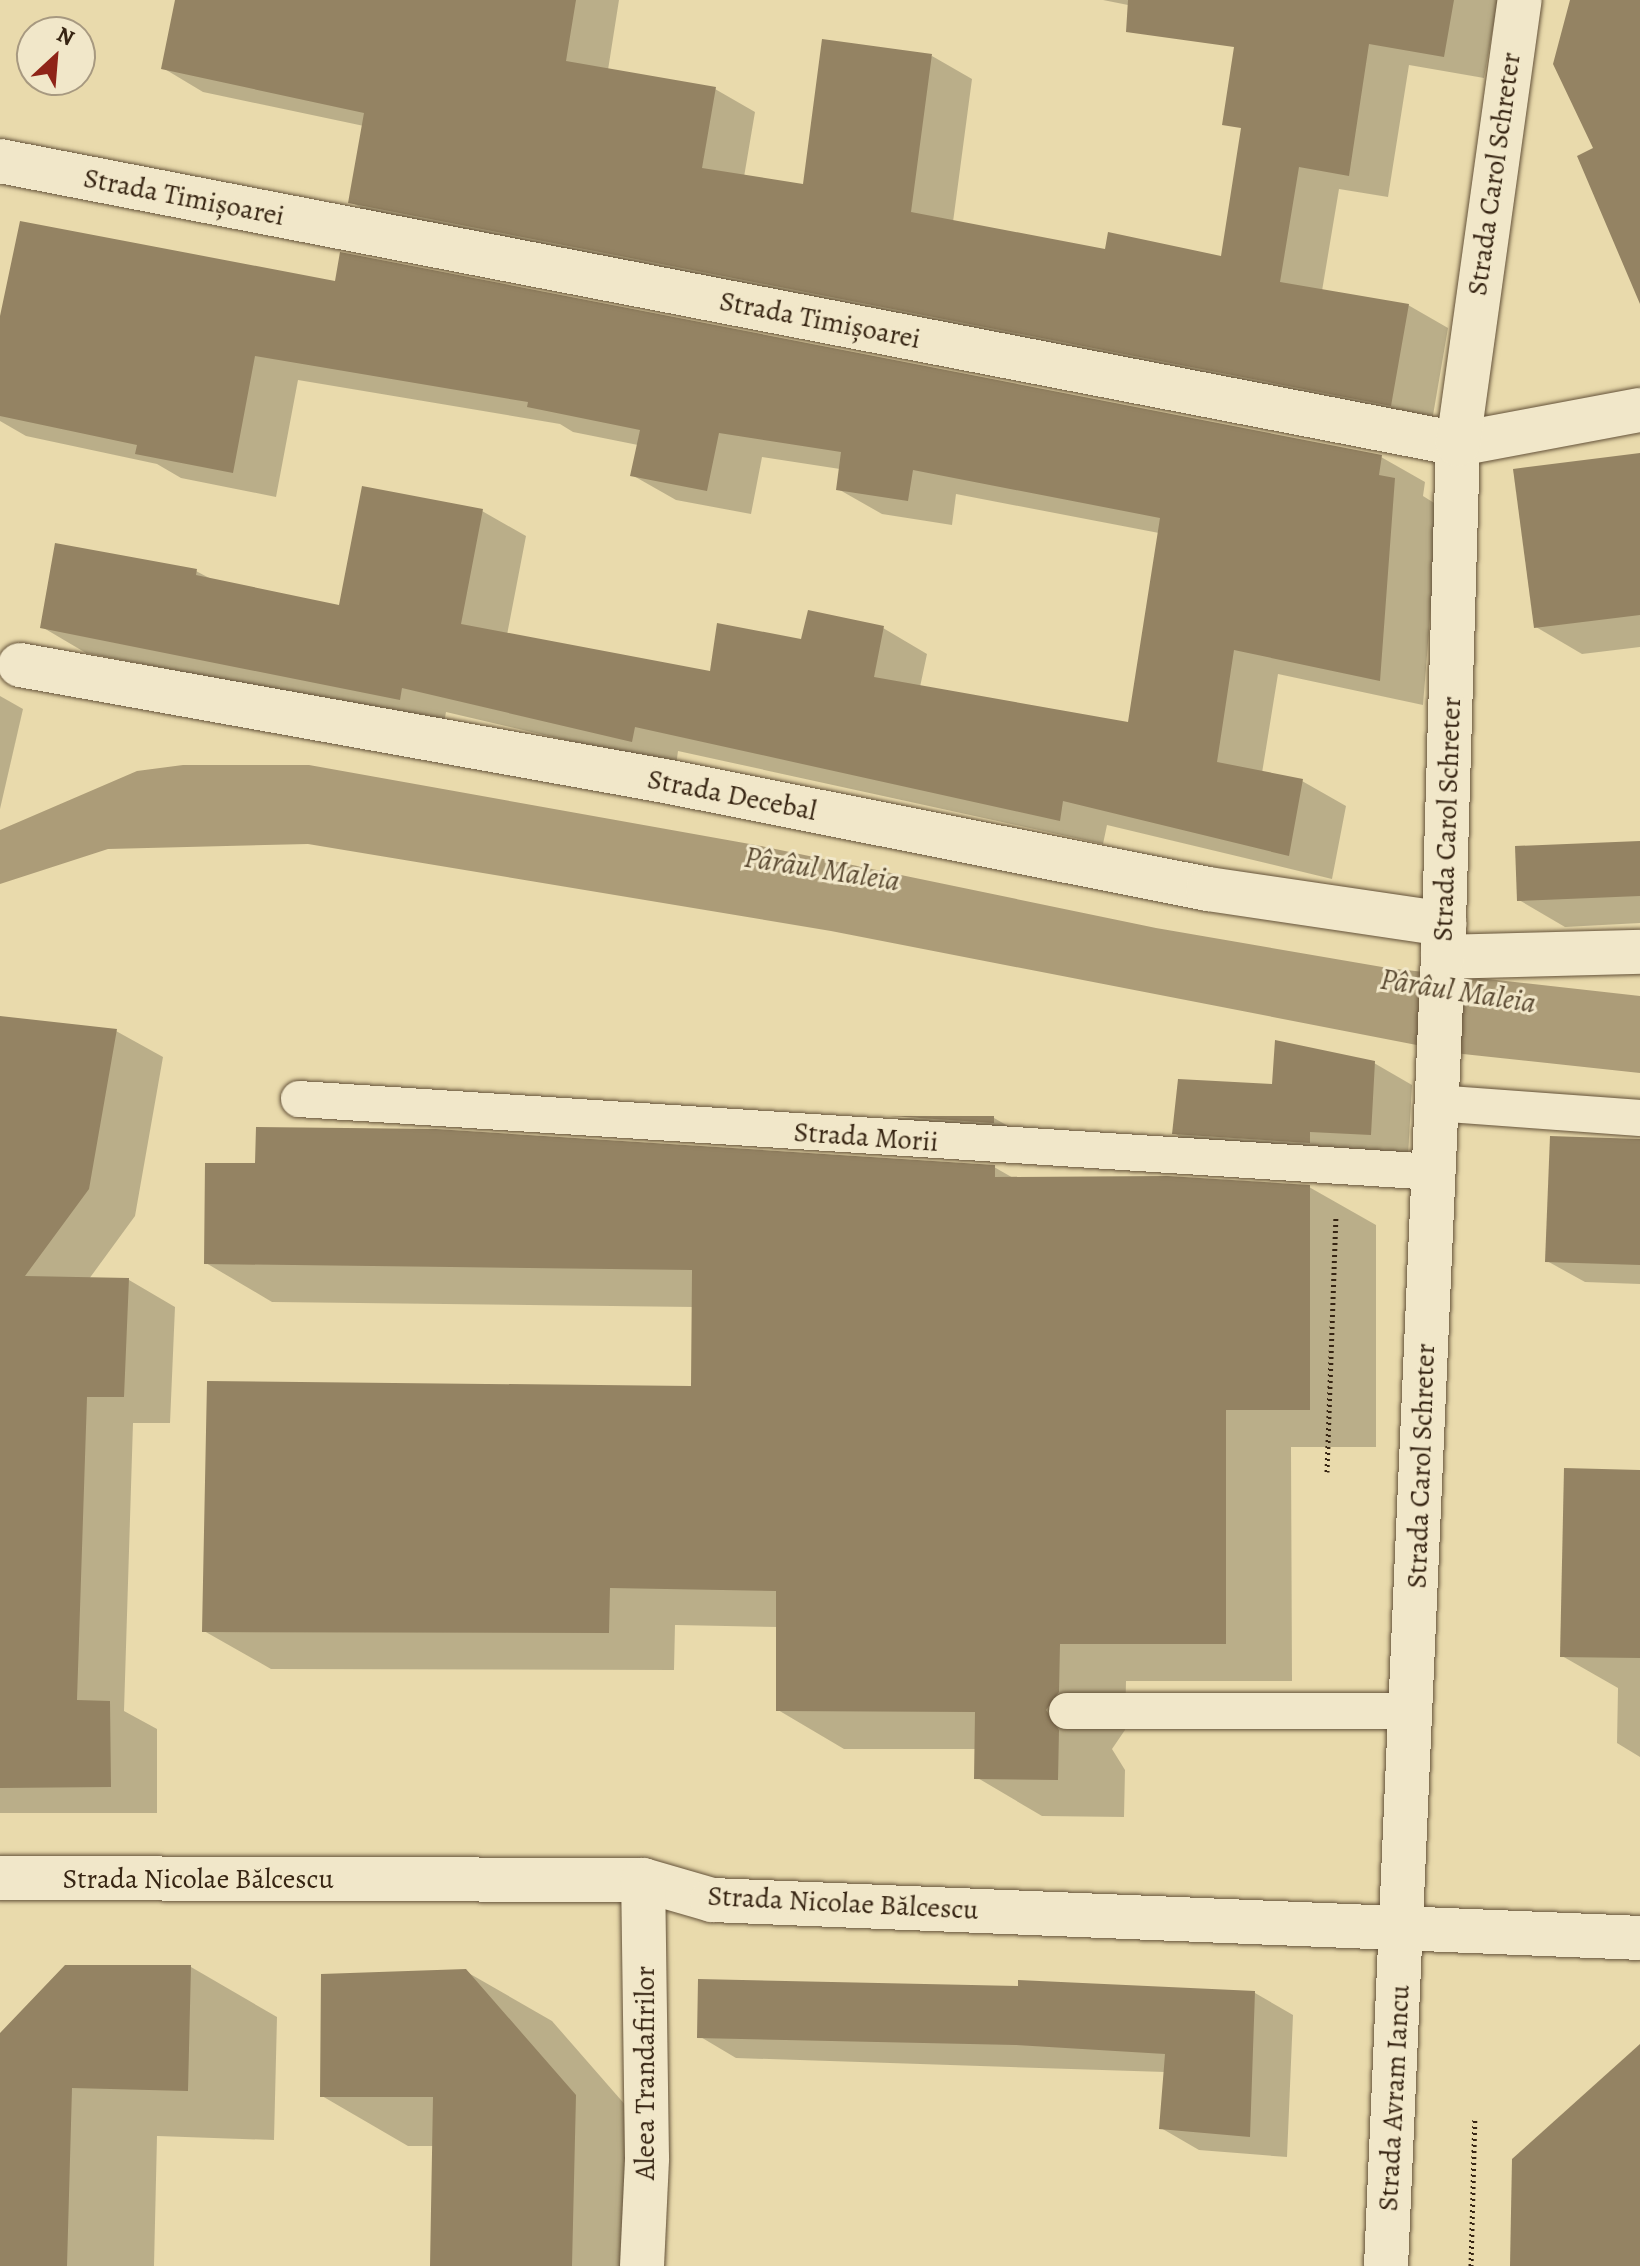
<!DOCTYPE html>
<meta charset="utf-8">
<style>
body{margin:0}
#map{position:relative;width:1640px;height:2266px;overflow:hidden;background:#e9daac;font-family:Alegreya,serif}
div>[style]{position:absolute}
.water>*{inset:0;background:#ac9c78}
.shadow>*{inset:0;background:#0003}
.building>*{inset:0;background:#948363}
.path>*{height:5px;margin-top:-2.5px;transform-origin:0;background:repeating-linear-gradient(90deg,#372513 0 2px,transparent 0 6px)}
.roads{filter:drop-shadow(0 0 2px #645239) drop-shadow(0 0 2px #645239)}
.lane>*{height:36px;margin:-18px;padding:0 18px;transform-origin:18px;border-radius:18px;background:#f1e7c9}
.street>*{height:44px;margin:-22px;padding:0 22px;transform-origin:22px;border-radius:22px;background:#f1e7c9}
.secondary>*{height:44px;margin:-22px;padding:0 22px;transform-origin:22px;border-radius:22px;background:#f1e7c9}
span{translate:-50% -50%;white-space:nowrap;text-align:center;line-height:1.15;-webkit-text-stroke:6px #f1e7c9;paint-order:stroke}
.street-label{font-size:28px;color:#372513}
.water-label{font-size:30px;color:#5a4931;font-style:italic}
.north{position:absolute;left:16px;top:16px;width:80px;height:80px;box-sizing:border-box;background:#f1e7c9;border:2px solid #a79980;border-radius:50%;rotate:26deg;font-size:22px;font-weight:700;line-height:32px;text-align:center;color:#372513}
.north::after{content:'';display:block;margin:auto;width:28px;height:36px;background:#8f2418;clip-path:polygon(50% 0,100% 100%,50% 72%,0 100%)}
</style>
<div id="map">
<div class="water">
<i style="clip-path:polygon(183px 765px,309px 765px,761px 846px,1156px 928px,1388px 968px,1640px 996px,1640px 1073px,1463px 1054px,831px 931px,308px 844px,108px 849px,0 884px,0 830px,137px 771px)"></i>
</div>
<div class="shadow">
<i style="clip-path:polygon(177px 0,619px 0,608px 70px,715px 89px,755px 112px,744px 177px,805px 186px,932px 56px,972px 79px,953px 222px,1106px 251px,1223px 259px,1308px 41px,1103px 0,1498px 0,1484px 78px,1409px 65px,1388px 197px,1339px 189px,1322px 291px,1408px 305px,1448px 328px,1431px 427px,391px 225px,351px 202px,364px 126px,203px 92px,163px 68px)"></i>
<i style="clip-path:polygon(337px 283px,1381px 457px,1425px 482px,1423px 496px,1439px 506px,1423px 705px,1278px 674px,1262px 773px,1302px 781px,1346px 806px,1332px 879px,1107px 825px,1103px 844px,678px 751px,676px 766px,446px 712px,444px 723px,86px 653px,42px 627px,196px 571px,213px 580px,341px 607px,482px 511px,526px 536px,507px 635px,711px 674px,803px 641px,883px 628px,927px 654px,920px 687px,1129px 725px,1159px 533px,956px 494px,952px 525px,882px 514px,838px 489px,840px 469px,762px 457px,751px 514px,676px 500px,632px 475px,638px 445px,573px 432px,560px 424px,298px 380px,276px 497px,181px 478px,157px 464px,26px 436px,0 421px,0 326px)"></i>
<i style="clip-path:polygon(1640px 455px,1640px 647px,1582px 654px,1536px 627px)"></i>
<i style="clip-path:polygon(0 696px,23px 709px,0 809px)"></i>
<i style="clip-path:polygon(1640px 843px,1640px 923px,1565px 927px,1519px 900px)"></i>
<i style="clip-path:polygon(0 1018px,116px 1031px,163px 1057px,135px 1216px,89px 1279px,129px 1280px,175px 1307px,170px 1423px,133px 1423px,124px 1711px,157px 1729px,157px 1813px,0 1813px)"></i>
<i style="clip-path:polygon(1374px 1063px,1412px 1085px,1408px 1156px,1212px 1155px,1174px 1133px)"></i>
<i style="clip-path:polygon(897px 1118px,994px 1118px,1062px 1157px,960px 1154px)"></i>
<i style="clip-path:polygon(1640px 1141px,1640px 1284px,1585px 1282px,1547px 1261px)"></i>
<i style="clip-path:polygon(994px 1167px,1015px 1179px,1309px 1187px,1376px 1225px,1376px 1447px,1291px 1447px,1292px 1681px,1126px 1681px,1125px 1730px,1112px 1749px,1125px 1770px,1124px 1817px,1042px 1816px,976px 1777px,976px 1749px,844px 1749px,778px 1710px,778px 1627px,675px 1625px,674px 1670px,271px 1669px,204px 1631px,693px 1388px,694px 1307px,272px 1302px,206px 1263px)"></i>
<i style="clip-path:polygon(1640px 1472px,1640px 1757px,1617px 1743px,1618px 1688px,1562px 1656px)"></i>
<i style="clip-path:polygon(191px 1967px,277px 2017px,274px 2140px,157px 2136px,154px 2266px,0 2266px,0 2036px)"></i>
<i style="clip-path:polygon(465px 1971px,552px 2021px,662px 2147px,659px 2266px,432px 2266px,434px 2146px,408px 2146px,322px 2096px)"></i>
<i style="clip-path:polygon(1020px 1988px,1255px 1993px,1293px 2015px,1287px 2157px,1199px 2150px,1161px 2128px,1165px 2072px,736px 2058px,699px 2036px)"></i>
</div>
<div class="building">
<i style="clip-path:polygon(175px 0,576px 0,566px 61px,716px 87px,702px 168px,803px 184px,822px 39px,932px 54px,911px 212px,1105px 249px,1108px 232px,1221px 256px,1241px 128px,1222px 125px,1234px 47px,1126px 32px,1128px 0,1454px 0,1444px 57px,1369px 44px,1349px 176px,1299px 167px,1280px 282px,1409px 304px,1391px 406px,348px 203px,364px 113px,161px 69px)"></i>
<i style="clip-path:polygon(1570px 0,1640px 0,1640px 304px,1577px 156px,1593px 148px,1553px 64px)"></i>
<i style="clip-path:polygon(20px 221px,335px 281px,340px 252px,1382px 455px,1379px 475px,1395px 478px,1380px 681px,1234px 650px,1217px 762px,1303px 779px,1289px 856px,1063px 801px,1060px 821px,635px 727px,632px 742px,402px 688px,400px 700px,40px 628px,55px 543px,197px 569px,196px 575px,339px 605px,362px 486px,483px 509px,461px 624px,710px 671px,717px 623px,801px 639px,808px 610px,884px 626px,874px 677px,1128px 722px,1160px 518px,913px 470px,908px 501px,836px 490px,841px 452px,719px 433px,707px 491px,630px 476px,640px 430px,527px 407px,528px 402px,255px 356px,233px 473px,135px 454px,137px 445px,0 416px,0 316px)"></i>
<i style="clip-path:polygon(1640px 453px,1640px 615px,1534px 628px,1513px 469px)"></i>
<i style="clip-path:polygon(1640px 841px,1640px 896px,1517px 901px,1515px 846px)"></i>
<i style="clip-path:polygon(0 1016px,117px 1029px,89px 1189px,25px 1276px,129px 1278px,124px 1397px,87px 1397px,77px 1700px,110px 1701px,111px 1787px,0 1788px)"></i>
<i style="clip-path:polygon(1275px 1040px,1375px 1061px,1371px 1135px,1310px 1132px,1310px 1143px,1172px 1134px,1178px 1079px,1272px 1084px)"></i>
<i style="clip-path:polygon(890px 1116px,994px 1116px,994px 1123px)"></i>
<i style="clip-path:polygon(256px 1127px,436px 1129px,995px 1165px,995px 1177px,1168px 1176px,1310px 1185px,1310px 1410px,1226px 1410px,1226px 1644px,1060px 1644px,1059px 1692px,1046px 1710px,1059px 1730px,1058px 1780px,974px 1779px,975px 1712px,776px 1711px,776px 1591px,610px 1588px,609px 1633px,202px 1632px,207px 1381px,691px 1386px,692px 1270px,204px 1264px,205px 1163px,255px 1163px)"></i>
<i style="clip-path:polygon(1550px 1136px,1640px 1139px,1640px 1265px,1545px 1262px)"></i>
<i style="clip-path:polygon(1564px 1468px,1640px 1470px,1640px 1658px,1560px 1657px)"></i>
<i style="clip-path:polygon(65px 1965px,191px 1965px,188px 2091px,72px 2088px,67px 2266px,0 2266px,0 2033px)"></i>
<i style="clip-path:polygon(466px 1969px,576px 2095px,572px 2266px,430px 2266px,433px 2097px,320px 2097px,321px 1974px)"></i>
<i style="clip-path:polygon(698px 1979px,1018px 1986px,1018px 1980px,1255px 1991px,1250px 2137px,1159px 2129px,1165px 2054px,1016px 2045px,697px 2038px)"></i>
<i style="clip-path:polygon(1640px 2044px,1640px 2266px,1510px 2266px,1512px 2159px)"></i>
</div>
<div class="path">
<i style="left:1327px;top:1472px;width:255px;rotate:-88deg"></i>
<i style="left:1471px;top:2266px;width:148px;rotate:-88.5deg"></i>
</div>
<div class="roads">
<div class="lane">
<i style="left:299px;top:1099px;width:1136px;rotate:3.68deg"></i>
<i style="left:1436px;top:1103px;width:205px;rotate:4.2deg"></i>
<i style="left:1067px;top:1711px;width:344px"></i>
</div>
<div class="street">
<i style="left:20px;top:665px;width:660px;rotate:10.2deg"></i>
<i style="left:670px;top:782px;width:549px;rotate:11.25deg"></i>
<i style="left:1208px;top:889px;width:239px;rotate:8.4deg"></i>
<i style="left:1443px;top:957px;width:197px;rotate:-1.5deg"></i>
<i style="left:0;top:1878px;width:643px;rotate:0.18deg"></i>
<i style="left:643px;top:1880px;width:72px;rotate:16.2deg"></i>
<i style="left:712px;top:1900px;width:929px;rotate:2.34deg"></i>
<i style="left:642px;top:2266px;width:108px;rotate:-87.3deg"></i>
<i style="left:647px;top:2158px;width:278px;rotate:-90.8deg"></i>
</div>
<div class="secondary">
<i style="left:0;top:161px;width:1485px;rotate:10.98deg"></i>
<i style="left:1458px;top:444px;width:185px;rotate:-10.6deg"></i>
<i style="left:1386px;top:2266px;width:1310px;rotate:-87.51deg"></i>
<i style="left:1443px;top:957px;width:513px;rotate:-88.33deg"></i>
<i style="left:1458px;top:444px;width:448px;rotate:-82.1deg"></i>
</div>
</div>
<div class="street-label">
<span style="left:1494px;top:174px;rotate:-82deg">Strada Carol Schreter</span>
<span style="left:184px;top:197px;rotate:11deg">Strada Timișoarei</span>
<span style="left:820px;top:320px;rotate:11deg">Strada Timișoarei</span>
<span style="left:732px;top:795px;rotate:11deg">Strada Decebal</span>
<span style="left:1447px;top:819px;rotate:-88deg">Strada Carol Schreter</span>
<span style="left:866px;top:1137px;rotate:4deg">Strada Morii</span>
<span style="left:1421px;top:1466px;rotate:-88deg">Strada Carol Schreter</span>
<span style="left:198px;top:1879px">Strada Nicolae Bălcescu</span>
<span style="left:843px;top:1903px;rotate:3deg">Strada Nicolae Bălcescu</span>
<span style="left:645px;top:2073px;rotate:-90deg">Aleea Trandafirilor</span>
<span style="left:1394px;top:2098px;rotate:-87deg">Strada Avram Iancu</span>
</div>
<div class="water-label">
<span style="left:822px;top:869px;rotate:9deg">Pârâul Maleia</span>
<span style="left:1458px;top:991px;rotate:9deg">Pârâul Maleia</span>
</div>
<div class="north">N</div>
</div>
